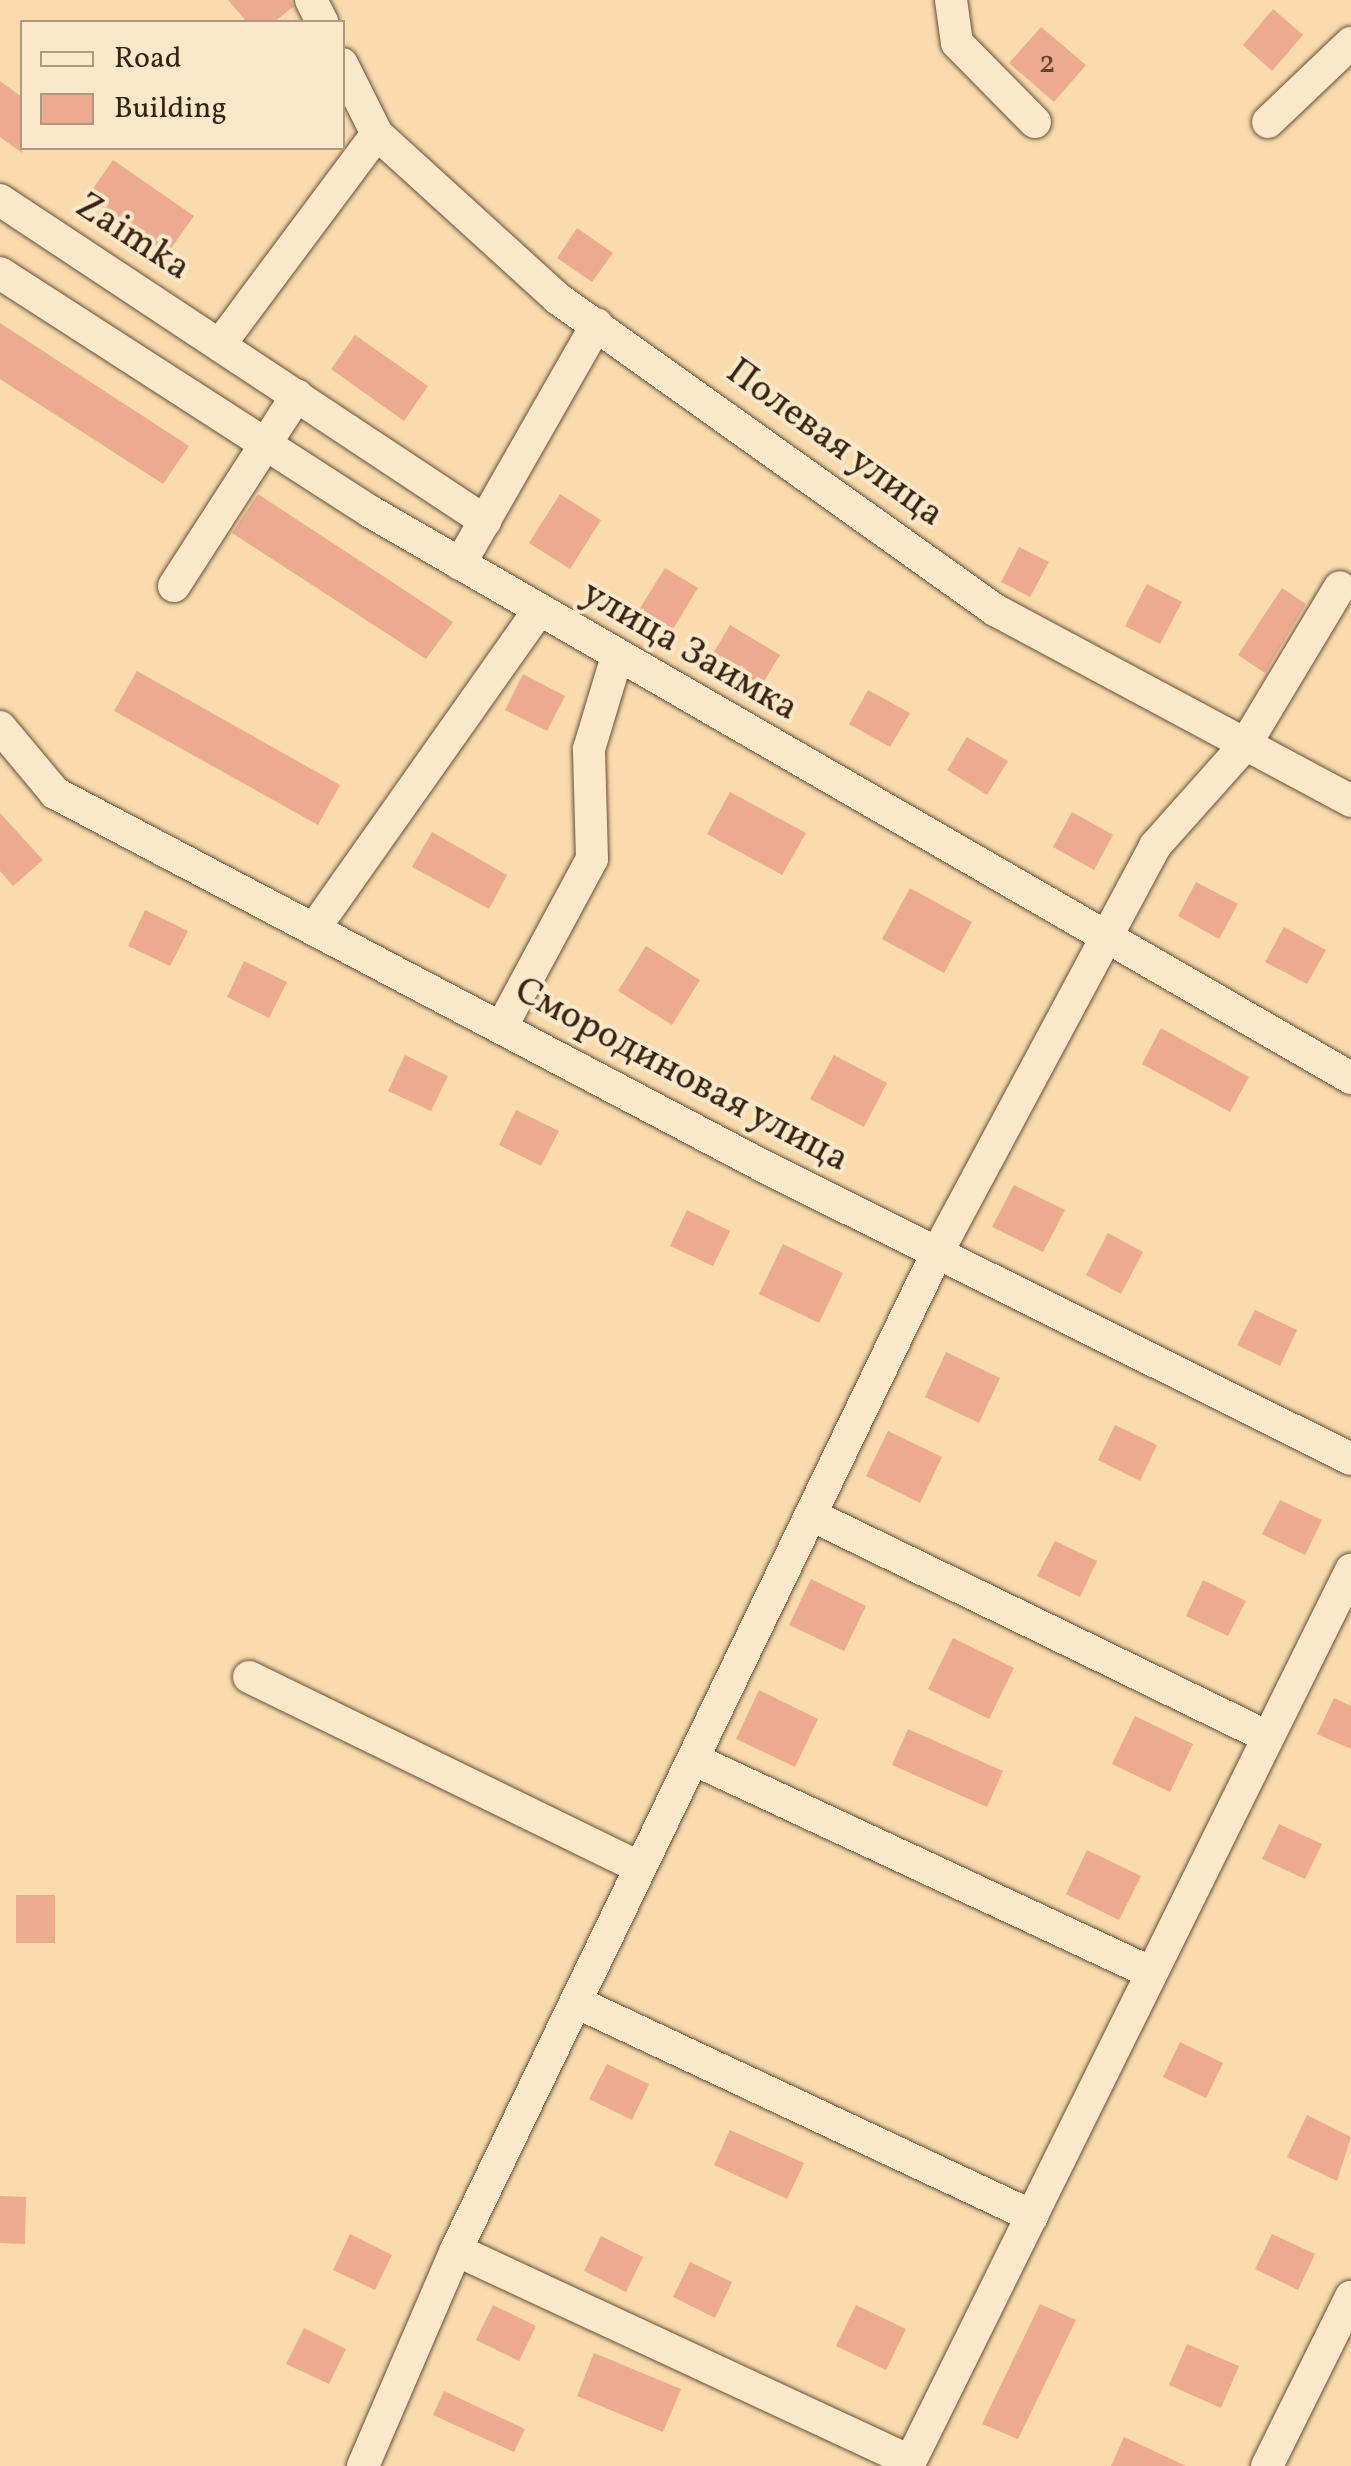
<!DOCTYPE html>
<meta charset="utf-8">
<style>
body{margin:0}
#map{position:relative;width:1351px;height:2466px;overflow:hidden;background:#f9dbae;font-family:Vollkorn,serif}
div>[style]{position:absolute}
.building>*{inset:0;background:#ecab8f}
.roads{filter:drop-shadow(0 0 2px #685038) drop-shadow(0 0 2px #685038)}
.minor>*{height:32px;margin:-16px;padding:0 16px;transform-origin:16px;border-radius:16px;background:#fbe8ca}
span{translate:-50% -50%;white-space:nowrap;text-align:center;line-height:1.15;-webkit-text-stroke:8px #fbe8ca;paint-order:stroke}
.number-label{font-size:32px;color:#654430}
.number-label span{-webkit-text-stroke-width:0}
.street-label{font-size:38px;color:#382210}
.legend{position:absolute;left:20px;top:20px;width:325px;height:130px;box-sizing:border-box;background:#fbe8ca;border:2px solid #ad9980;margin:0;padding:12px 18px;list-style:none;font-size:30px;color:#382210}
.legend li{display:flex;align-items:center;gap:20px;height:50px}
.legend b{width:50px;border:2px solid #ad9980}
</style>
<div id="map">
<div class="building">
<i style="clip-path:polygon(228px 0,291px 0,293px 7px,274px 22px,247px 22px)"></i>
<i style="clip-path:polygon(1273px 9px,1303px 35px,1272px 71px,1243px 45px)"></i>
<i style="clip-path:polygon(1041px 27px,1086px 65px,1054px 102px,1009px 63px)"></i>
<i style="clip-path:polygon(0 81px,22px 97px,22px 153px,0 137px)"></i>
<i style="clip-path:polygon(113px 160px,194px 216px,167px 254px,87px 197px)"></i>
<i style="clip-path:polygon(577px 228px,613px 253px,592px 282px,557px 258px)"></i>
<i style="clip-path:polygon(0 323px,189px 446px,163px 484px,0 379px)"></i>
<i style="clip-path:polygon(355px 335px,428px 386px,404px 421px,331px 369px)"></i>
<i style="clip-path:polygon(258px 494px,453px 622px,426px 659px,232px 533px)"></i>
<i style="clip-path:polygon(560px 494px,601px 520px,570px 569px,529px 543px)"></i>
<i style="clip-path:polygon(1019px 547px,1049px 562px,1030px 597px,1001px 582px)"></i>
<i style="clip-path:polygon(665px 568px,698px 588px,673px 629px,640px 608px)"></i>
<i style="clip-path:polygon(1147px 584px,1182px 602px,1160px 644px,1125px 626px)"></i>
<i style="clip-path:polygon(1282px 588px,1306px 604px,1265px 673px,1238px 655px)"></i>
<i style="clip-path:polygon(730px 625px,780px 655px,755px 696px,705px 667px)"></i>
<i style="clip-path:polygon(137px 671px,340px 785px,318px 825px,114px 711px)"></i>
<i style="clip-path:polygon(523px 674px,565px 696px,547px 731px,505px 710px)"></i>
<i style="clip-path:polygon(868px 690px,910px 713px,890px 747px,849px 724px)"></i>
<i style="clip-path:polygon(967px 737px,1008px 761px,987px 795px,947px 770px)"></i>
<i style="clip-path:polygon(730px 792px,806px 833px,782px 875px,707px 834px)"></i>
<i style="clip-path:polygon(1072px 812px,1113px 835px,1094px 870px,1053px 847px)"></i>
<i style="clip-path:polygon(0 813px,43px 860px,13px 886px,0 871px)"></i>
<i style="clip-path:polygon(432px 832px,507px 875px,489px 909px,412px 867px)"></i>
<i style="clip-path:polygon(1196px 882px,1238px 904px,1219px 939px,1178px 916px)"></i>
<i style="clip-path:polygon(910px 888px,972px 922px,944px 973px,882px 939px)"></i>
<i style="clip-path:polygon(145px 910px,188px 931px,170px 966px,128px 946px)"></i>
<i style="clip-path:polygon(1284px 927px,1326px 950px,1307px 984px,1265px 962px)"></i>
<i style="clip-path:polygon(646px 946px,700px 980px,672px 1025px,618px 991px)"></i>
<i style="clip-path:polygon(244px 961px,287px 982px,269px 1018px,227px 997px)"></i>
<i style="clip-path:polygon(1161px 1028px,1249px 1077px,1230px 1112px,1142px 1064px)"></i>
<i style="clip-path:polygon(405px 1055px,448px 1076px,431px 1111px,388px 1091px)"></i>
<i style="clip-path:polygon(834px 1055px,887px 1083px,864px 1127px,810px 1099px)"></i>
<i style="clip-path:polygon(516px 1110px,559px 1131px,541px 1166px,499px 1145px)"></i>
<i style="clip-path:polygon(1014px 1185px,1065px 1210px,1043px 1252px,992px 1227px)"></i>
<i style="clip-path:polygon(687px 1210px,730px 1231px,713px 1266px,670px 1246px)"></i>
<i style="clip-path:polygon(1108px 1233px,1143px 1252px,1121px 1294px,1086px 1275px)"></i>
<i style="clip-path:polygon(783px 1244px,843px 1273px,819px 1323px,759px 1294px)"></i>
<i style="clip-path:polygon(1255px 1310px,1297px 1330px,1280px 1366px,1237px 1345px)"></i>
<i style="clip-path:polygon(946px 1352px,1000px 1378px,979px 1423px,925px 1397px)"></i>
<i style="clip-path:polygon(1115px 1425px,1157px 1445px,1140px 1481px,1098px 1460px)"></i>
<i style="clip-path:polygon(888px 1431px,942px 1457px,920px 1503px,866px 1476px)"></i>
<i style="clip-path:polygon(1280px 1500px,1322px 1520px,1305px 1555px,1262px 1534px)"></i>
<i style="clip-path:polygon(1055px 1541px,1097px 1561px,1080px 1597px,1037px 1576px)"></i>
<i style="clip-path:polygon(811px 1579px,866px 1606px,844px 1651px,789px 1625px)"></i>
<i style="clip-path:polygon(1203px 1580px,1246px 1601px,1228px 1636px,1186px 1616px)"></i>
<i style="clip-path:polygon(953px 1638px,1014px 1668px,989px 1719px,928px 1689px)"></i>
<i style="clip-path:polygon(759px 1690px,818px 1719px,795px 1767px,736px 1739px)"></i>
<i style="clip-path:polygon(1334px 1698px,1351px 1706px,1351px 1749px,1317px 1734px)"></i>
<i style="clip-path:polygon(1135px 1716px,1193px 1744px,1170px 1792px,1112px 1764px)"></i>
<i style="clip-path:polygon(908px 1729px,1003px 1771px,987px 1807px,892px 1765px)"></i>
<i style="clip-path:polygon(1279px 1824px,1322px 1844px,1305px 1879px,1262px 1859px)"></i>
<i style="clip-path:polygon(1087px 1850px,1141px 1876px,1119px 1920px,1066px 1894px)"></i>
<i style="clip-path:polygon(16px 1895px,55px 1895px,55px 1943px,16px 1943px)"></i>
<i style="clip-path:polygon(1180px 2042px,1223px 2063px,1206px 2098px,1163px 2077px)"></i>
<i style="clip-path:polygon(607px 2064px,649px 2084px,632px 2120px,589px 2099px)"></i>
<i style="clip-path:polygon(1307px 2115px,1351px 2137px,1337px 2181px,1287px 2157px)"></i>
<i style="clip-path:polygon(730px 2130px,804px 2163px,787px 2199px,714px 2165px)"></i>
<i style="clip-path:polygon(0 2196px,26px 2197px,25px 2244px,0 2243px)"></i>
<i style="clip-path:polygon(350px 2234px,392px 2255px,375px 2290px,333px 2270px)"></i>
<i style="clip-path:polygon(1272px 2234px,1315px 2254px,1298px 2290px,1255px 2269px)"></i>
<i style="clip-path:polygon(601px 2236px,643px 2257px,626px 2292px,584px 2271px)"></i>
<i style="clip-path:polygon(690px 2262px,732px 2282px,715px 2318px,673px 2297px)"></i>
<i style="clip-path:polygon(1040px 2304px,1076px 2320px,1018px 2439px,982px 2424px)"></i>
<i style="clip-path:polygon(493px 2305px,536px 2326px,519px 2361px,476px 2340px)"></i>
<i style="clip-path:polygon(856px 2305px,906px 2329px,886px 2370px,836px 2346px)"></i>
<i style="clip-path:polygon(304px 2328px,346px 2349px,329px 2384px,286px 2364px)"></i>
<i style="clip-path:polygon(1187px 2344px,1239px 2366px,1221px 2408px,1169px 2385px)"></i>
<i style="clip-path:polygon(594px 2353px,681px 2389px,663px 2432px,577px 2396px)"></i>
<i style="clip-path:polygon(444px 2391px,525px 2429px,514px 2452px,433px 2415px)"></i>
<i style="clip-path:polygon(1124px 2437px,1186px 2466px,1111px 2466px)"></i>
</div>
<div class="roads">
<div class="minor">
<i style="left:311px;top:0;width:25px;rotate:63deg"></i>
<i style="left:951px;top:0;width:43px;rotate:82.1deg"></i>
<i style="left:957px;top:43px;width:111px;rotate:45.4deg"></i>
<i style="left:342px;top:64px;width:78px;rotate:63.4deg"></i>
<i style="left:377px;top:134px;width:244px;rotate:42.3deg"></i>
<i style="left:557px;top:298px;width:538px;rotate:35.46deg"></i>
<i style="left:995px;top:610px;width:404px;rotate:28.2deg"></i>
<i style="left:1268px;top:122px;width:115px;rotate:-43.6deg"></i>
<i style="left:0;top:200px;width:582px;rotate:33.5deg"></i>
<i style="left:0;top:273px;width:441px;rotate:32.8deg"></i>
<i style="left:371px;top:512px;width:1132px;rotate:30.01deg"></i>
<i style="left:221px;top:343px;width:261px;rotate:-53.3deg"></i>
<i style="left:460px;top:564px;width:276px;rotate:-60.3deg"></i>
<i style="left:174px;top:586px;width:227px;rotate:-57.2deg"></i>
<i style="left:0;top:727px;width:86px;rotate:50.2deg"></i>
<i style="left:55px;top:793px;width:805px;rotate:27.78deg"></i>
<i style="left:767px;top:1168px;width:652px;rotate:26.49deg"></i>
<i style="left:314px;top:929px;width:390px;rotate:-54.8deg"></i>
<i style="left:501px;top:1028px;width:192px;rotate:-61.7deg"></i>
<i style="left:592px;top:859px;width:110px;rotate:-91.6deg"></i>
<i style="left:589px;top:749px;width:97px;rotate:-73.2deg"></i>
<i style="left:811px;top:1515px;width:508px;rotate:25.91deg"></i>
<i style="left:249px;top:1677px;width:435px;rotate:26deg"></i>
<i style="left:693px;top:1759px;width:506px;rotate:25deg"></i>
<i style="left:576px;top:2002px;width:504px;rotate:25.14deg"></i>
<i style="left:456px;top:2250px;width:501px;rotate:24.93deg"></i>
<i style="left:363px;top:2466px;width:235px;rotate:-66.7deg"></i>
<i style="left:456px;top:2250px;width:1107px;rotate:-64.25deg"></i>
<i style="left:937px;top:1253px;width:462px;rotate:-61.8deg"></i>
<i style="left:1155px;top:846px;width:135px;rotate:-48.3deg"></i>
<i style="left:1245px;top:745px;width:184px;rotate:-59deg"></i>
<i style="left:908px;top:2466px;width:1000px;rotate:-63.69deg"></i>
<i style="left:1267px;top:2466px;width:189px;rotate:-63.6deg"></i>
</div>
</div>
<div class="number-label">
<span style="left:1047px;top:64px">2</span>
</div>
<div class="street-label">
<span style="left:132px;top:238px;rotate:33deg">Zaimka</span>
<span style="left:834px;top:444px;rotate:36deg">Полевая улица</span>
<span style="left:689px;top:652px;rotate:30deg">улица Заимка</span>
<span style="left:681px;top:1076px;rotate:28deg">Смородиновая улица</span>
</div>
<ul class="legend">
<li><b style="height:12px;background:#fbe8ca"></b>Road</li>
<li><b style="height:28px;background:#ecab8f"></b>Building</li>
</ul>
</div>
